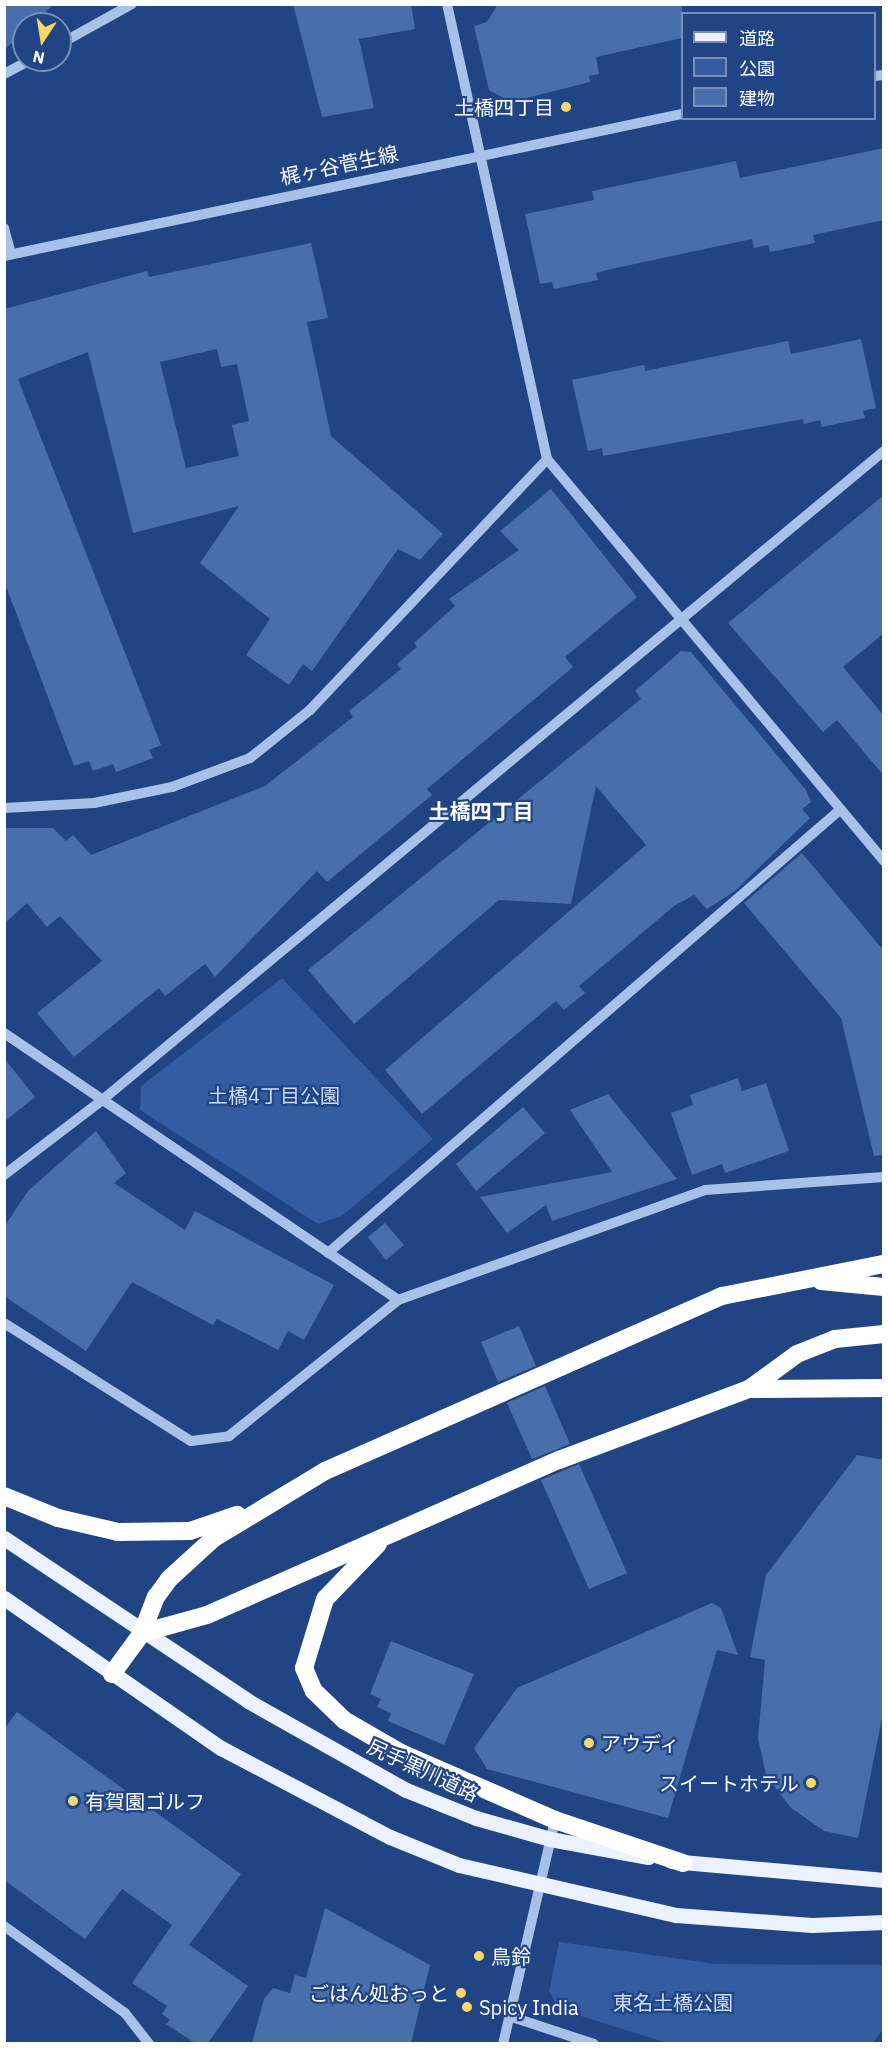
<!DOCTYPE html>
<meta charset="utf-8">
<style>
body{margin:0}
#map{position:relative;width:888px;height:2048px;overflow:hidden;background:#204484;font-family:"IBM Plex Sans","Noto Sans JP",sans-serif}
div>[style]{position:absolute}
.green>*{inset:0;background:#345da1}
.building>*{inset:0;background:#496eac}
.minor>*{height:10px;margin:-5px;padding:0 5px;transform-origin:5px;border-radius:5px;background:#a8c1e9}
.major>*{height:15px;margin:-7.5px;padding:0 7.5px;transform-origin:7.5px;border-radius:7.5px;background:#ebf1fe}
.highway>*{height:18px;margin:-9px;padding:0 9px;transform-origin:9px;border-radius:9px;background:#fff}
.dots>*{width:16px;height:16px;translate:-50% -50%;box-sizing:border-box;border:3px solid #204484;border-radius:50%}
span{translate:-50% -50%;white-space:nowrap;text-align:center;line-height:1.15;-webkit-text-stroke:4.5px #204484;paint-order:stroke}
.poi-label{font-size:20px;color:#fff}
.right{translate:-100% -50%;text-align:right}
.left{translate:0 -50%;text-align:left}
.street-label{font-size:20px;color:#fff}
.park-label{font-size:20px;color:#ccdcf7}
.neighbourhood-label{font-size:21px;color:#fff;font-weight:700}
.frame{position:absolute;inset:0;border:6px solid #fff;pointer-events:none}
.legend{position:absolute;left:681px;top:12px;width:195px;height:108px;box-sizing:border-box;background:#204484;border:2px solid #798fb5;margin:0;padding:8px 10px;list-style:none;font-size:18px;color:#fff}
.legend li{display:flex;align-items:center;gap:12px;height:30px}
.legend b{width:30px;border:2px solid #798fb5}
.north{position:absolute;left:12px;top:12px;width:60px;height:60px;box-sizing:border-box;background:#204484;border:2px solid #798fb5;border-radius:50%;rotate:192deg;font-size:16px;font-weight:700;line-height:24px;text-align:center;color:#fff}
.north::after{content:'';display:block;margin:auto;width:21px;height:27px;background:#f6d869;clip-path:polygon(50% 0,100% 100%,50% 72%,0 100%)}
</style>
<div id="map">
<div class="green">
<i style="clip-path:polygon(282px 978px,433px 1139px,343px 1215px,318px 1224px,140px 1110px,141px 1086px)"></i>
<i style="clip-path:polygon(559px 1942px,716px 1964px,883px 1965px,883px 2029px,873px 2043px,667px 2043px,559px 2009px,549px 1991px)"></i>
</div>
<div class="building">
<i style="clip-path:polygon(4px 4px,54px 4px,33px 24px,24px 24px,24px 32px,4px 50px)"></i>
<i style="clip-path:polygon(293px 4px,411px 4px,415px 29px,359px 39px,374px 108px,322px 117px)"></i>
<i style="clip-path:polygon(498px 4px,682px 4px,682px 38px,596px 57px,599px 74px,589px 76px,590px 82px,511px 102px,489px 90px,474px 26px,487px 22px)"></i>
<i style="clip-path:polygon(884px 148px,884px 220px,813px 235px,815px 243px,770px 252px,768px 245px,754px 248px,752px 239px,611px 269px,596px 273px,598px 280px,554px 289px,552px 282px,540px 284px,525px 214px,594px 200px,592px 191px,736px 161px,740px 178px)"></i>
<i style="clip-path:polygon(evenodd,311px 243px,328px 318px,307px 322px,331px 436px,443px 534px,420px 560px,398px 549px,312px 671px,303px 664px,289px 685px,246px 655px,270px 619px,200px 563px,239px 506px,133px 533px,88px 352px,18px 379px,161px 745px,149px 750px,153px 758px,116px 772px,113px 764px,93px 771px,89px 761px,74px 766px,4px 581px,4px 309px,147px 271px,149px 277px,311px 243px,217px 349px,221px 367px,237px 364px,249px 421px,232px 425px,239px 456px,186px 468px,160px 362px,217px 349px)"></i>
<i style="clip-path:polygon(861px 339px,876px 408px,863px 411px,865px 418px,822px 427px,820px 420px,804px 424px,803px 419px,603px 456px,602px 448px,588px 451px,572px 380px,644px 365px,645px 371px,788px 341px,791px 354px)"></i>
<i style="clip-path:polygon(551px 489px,637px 597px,565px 657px,573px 667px,427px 789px,432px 795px,327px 882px,317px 871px,215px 977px,205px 964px,165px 996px,159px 988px,74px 1057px,37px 1013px,102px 961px,60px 916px,47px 927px,27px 903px,4px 924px,4px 828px,53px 828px,66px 841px,73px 835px,91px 855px,265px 786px,353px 717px,349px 711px,401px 669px,397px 664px,417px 647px,414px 643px,455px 606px,449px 599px,519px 550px,500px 531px)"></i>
<i style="clip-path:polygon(884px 495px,884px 633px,843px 667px,884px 716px,884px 776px,837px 720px,823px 732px,728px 623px)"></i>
<i style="clip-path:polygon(681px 651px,691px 652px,806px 790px,811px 802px,802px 809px,810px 818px,735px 891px,707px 909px,694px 895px,674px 906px,579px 986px,585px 993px,564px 1010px,556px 1001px,422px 1114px,385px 1070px,646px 845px,596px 786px,571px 904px,499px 900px,354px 1024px,308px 970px,641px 699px,635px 691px)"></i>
<i style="clip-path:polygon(802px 853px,884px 951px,884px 1155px,874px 1156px,841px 1018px,744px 903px)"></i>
<i style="clip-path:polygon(4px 1058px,35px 1097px,4px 1122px)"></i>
<i style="clip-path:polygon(738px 1078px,742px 1091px,766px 1083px,789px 1151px,725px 1173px,722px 1164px,692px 1175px,671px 1113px,693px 1105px,690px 1095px)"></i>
<i style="clip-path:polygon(608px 1094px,677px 1179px,552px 1221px,546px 1205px,507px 1233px,480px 1197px,612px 1172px,570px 1110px)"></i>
<i style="clip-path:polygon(523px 1107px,545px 1133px,476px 1191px,456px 1164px)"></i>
<i style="clip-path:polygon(96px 1131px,126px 1173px,114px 1183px,185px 1230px,195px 1211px,334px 1285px,304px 1340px,288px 1331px,278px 1350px,217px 1319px,213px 1325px,132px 1282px,86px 1351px,4px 1296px,4px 1227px,28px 1191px)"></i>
<i style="clip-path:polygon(385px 1223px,404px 1245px,386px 1260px,368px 1237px)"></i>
<i style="clip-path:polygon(519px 1326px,536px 1366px,498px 1382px,481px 1342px)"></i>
<i style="clip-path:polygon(545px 1386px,570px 1444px,532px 1459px,507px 1403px)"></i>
<i style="clip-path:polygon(857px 1455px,884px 1460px,884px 1708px,858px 1838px,824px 1831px,791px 1808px,766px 1775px,758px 1738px,765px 1660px,750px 1657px,766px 1575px)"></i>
<i style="clip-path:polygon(579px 1464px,627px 1573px,589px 1589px,541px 1480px)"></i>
<i style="clip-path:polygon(712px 1603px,721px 1608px,738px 1655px,717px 1650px,668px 1818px,487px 1769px,474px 1748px,517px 1688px)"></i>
<i style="clip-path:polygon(391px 1641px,474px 1674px,444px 1745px,388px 1721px,391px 1713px,377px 1707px,381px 1699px,370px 1694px)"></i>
<i style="clip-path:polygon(17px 1712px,241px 1874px,189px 1945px,248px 1986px,208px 2043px,195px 2043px,166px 2024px,170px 2020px,162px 2014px,167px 2006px,132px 1983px,172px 1925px,122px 1889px,85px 1939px,4px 1880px,4px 1729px)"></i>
<i style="clip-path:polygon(325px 1908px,430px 1965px,411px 2043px,252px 2043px,264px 1999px,273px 1988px,290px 1993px,295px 1975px,306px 1978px)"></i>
</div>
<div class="minor">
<i style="left:447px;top:4px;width:466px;rotate:77.6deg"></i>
<i style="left:547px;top:459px;width:525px;rotate:50.03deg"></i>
<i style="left:60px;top:44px;width:82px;rotate:-29.1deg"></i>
<i style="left:4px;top:74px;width:30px;rotate:-28deg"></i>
<i style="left:874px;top:76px;width:10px;rotate:-6deg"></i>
<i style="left:4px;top:228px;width:27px;rotate:75deg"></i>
<i style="left:4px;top:256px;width:693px;rotate:-11.83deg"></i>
<i style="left:4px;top:808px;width:90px;rotate:-3.2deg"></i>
<i style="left:94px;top:803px;width:80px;rotate:-11.6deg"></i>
<i style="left:172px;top:787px;width:83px;rotate:-20.4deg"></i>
<i style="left:250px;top:758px;width:77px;rotate:-38.7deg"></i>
<i style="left:310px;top:710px;width:345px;rotate:-46.6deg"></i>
<i style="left:4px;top:1033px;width:476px;rotate:34.1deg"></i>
<i style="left:4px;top:1175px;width:122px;rotate:-37.3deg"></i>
<i style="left:101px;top:1101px;width:1018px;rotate:-39.7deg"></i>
<i style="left:328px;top:1253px;width:678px;rotate:-40.88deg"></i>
<i style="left:4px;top:1323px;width:221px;rotate:32.3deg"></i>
<i style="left:191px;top:1441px;width:38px;rotate:-7deg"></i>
<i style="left:229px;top:1436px;width:217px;rotate:-38.8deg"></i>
<i style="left:398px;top:1300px;width:326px;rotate:-19.7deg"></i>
<i style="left:705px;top:1190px;width:179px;rotate:-4.2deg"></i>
<i style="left:4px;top:1926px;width:149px;rotate:35.7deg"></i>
<i style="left:125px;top:2013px;width:39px;rotate:52deg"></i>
<i style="left:512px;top:2017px;width:86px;rotate:18.2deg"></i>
<i style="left:503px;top:2044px;width:230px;rotate:-76.9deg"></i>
</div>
<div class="major">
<i style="left:4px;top:1538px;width:293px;rotate:33.7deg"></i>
<i style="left:248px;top:1701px;width:181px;rotate:29.4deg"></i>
<i style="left:406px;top:1790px;width:75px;rotate:21.8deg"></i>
<i style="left:476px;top:1818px;width:77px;rotate:15.8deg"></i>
<i style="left:550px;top:1839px;width:100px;rotate:10.4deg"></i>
<i style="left:4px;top:1598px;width:264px;rotate:34.7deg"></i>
<i style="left:221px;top:1748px;width:191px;rotate:27.8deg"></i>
<i style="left:390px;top:1837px;width:74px;rotate:22.1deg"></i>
<i style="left:459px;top:1865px;width:223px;rotate:13deg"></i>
<i style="left:676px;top:1915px;width:136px;rotate:4.2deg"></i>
<i style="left:812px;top:1925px;width:72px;rotate:-2.4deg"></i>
<i style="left:671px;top:1861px;width:214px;rotate:5.1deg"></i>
</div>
<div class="highway">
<i style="left:821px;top:1281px;width:63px;rotate:5.4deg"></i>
<i style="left:749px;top:1389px;width:135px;rotate:-0.4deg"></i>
<i style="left:4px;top:1496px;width:58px;rotate:22.2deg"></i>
<i style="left:58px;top:1518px;width:62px;rotate:13.1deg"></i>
<i style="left:118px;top:1532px;width:72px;rotate:-0.8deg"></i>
<i style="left:190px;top:1531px;width:50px;rotate:-18.8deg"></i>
<i style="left:378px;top:1544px;width:76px;rotate:133.9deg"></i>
<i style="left:325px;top:1599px;width:72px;rotate:106.9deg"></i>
<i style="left:304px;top:1668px;width:25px;rotate:67deg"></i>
<i style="left:314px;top:1691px;width:42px;rotate:44deg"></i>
<i style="left:344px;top:1720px;width:66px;rotate:30.1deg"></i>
<i style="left:401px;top:1753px;width:168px;rotate:23.5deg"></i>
<i style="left:555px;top:1820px;width:135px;rotate:18.6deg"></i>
<i style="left:142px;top:1633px;width:67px;rotate:-15.5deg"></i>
<i style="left:207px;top:1615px;width:385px;rotate:-23.8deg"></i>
<i style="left:559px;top:1460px;width:203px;rotate:-20.5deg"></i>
<i style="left:749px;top:1389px;width:59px;rotate:-36.1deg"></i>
<i style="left:797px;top:1354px;width:41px;rotate:-21.5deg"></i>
<i style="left:835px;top:1339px;width:49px;rotate:-5.8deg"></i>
<i style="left:112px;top:1674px;width:51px;rotate:-53.8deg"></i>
<i style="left:142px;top:1633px;width:39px;rotate:-69deg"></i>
<i style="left:156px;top:1597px;width:22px;rotate:-54deg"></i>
<i style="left:169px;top:1579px;width:61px;rotate:-42.3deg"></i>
<i style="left:214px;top:1538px;width:130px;rotate:-31.1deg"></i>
<i style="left:325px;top:1471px;width:434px;rotate:-23.8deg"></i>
<i style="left:722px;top:1296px;width:165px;rotate:-11.2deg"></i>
</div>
<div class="dots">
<i style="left:566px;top:107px;background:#f6d869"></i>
<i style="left:589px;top:1743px;background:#f6d869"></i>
<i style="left:811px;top:1783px;background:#f6d869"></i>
<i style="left:73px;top:1801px;background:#f6d869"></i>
<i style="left:479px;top:1956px;background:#f6d869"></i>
<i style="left:461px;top:1993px;background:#f6d869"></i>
<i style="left:467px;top:2007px;background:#f6d869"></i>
</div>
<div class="poi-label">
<span class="right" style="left:554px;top:107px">土橋四丁目</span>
<span class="left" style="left:601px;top:1743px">アウディ</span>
<span class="right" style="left:799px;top:1783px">スイートホテル</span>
<span class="left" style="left:85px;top:1801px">有賀園ゴルフ</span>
<span class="left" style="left:491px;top:1956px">鳥鈴</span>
<span class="right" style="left:449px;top:1993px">ごはん処おっと</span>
<span class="left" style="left:479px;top:2007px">Spicy India</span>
</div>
<div class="street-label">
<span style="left:339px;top:165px;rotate:-12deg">梶ヶ谷菅生線</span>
<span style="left:423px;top:1770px;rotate:25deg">尻手黒川道路</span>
</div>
<div class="park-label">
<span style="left:274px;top:1095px">土橋4丁目公園</span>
<span style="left:673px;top:2002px">東名土橋公園</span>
</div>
<div class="neighbourhood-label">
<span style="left:481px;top:811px">土橋四丁目</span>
</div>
<div class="frame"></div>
<ul class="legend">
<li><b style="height:8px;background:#ebf1fe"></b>道路</li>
<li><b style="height:16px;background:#345da1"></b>公園</li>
<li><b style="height:16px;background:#496eac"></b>建物</li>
</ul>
<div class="north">N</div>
</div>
